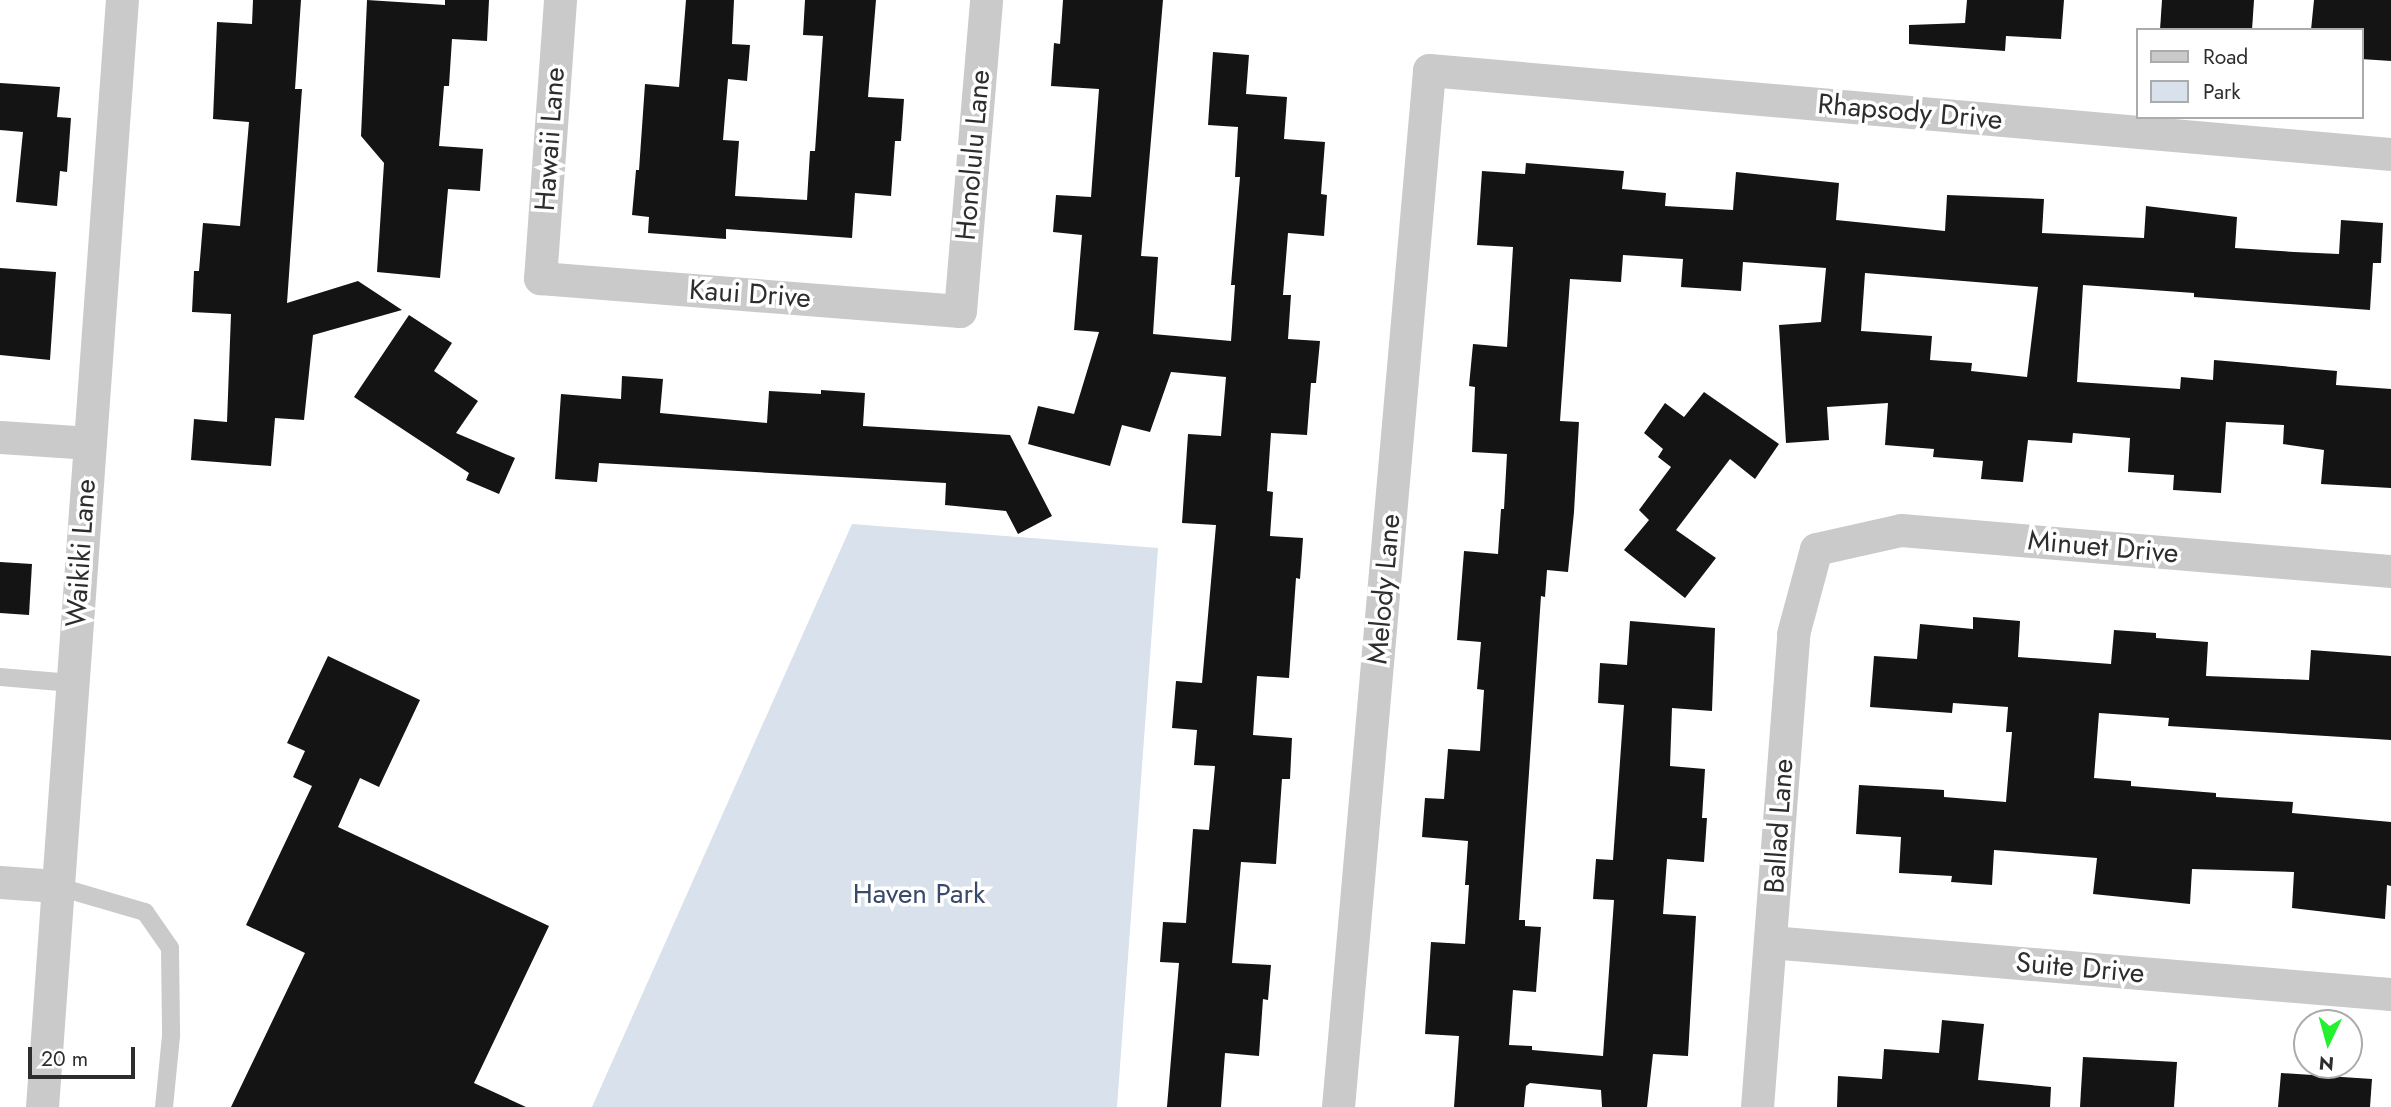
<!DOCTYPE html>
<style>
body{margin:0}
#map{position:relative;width:2391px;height:1107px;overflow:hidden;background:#fff;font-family:Jost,sans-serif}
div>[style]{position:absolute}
.green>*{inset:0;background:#d9e1ec}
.building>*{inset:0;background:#141414}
.service>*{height:18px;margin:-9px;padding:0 9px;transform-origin:9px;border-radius:9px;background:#cacaca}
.minor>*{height:33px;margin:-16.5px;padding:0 16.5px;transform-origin:16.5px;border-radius:16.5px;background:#cacaca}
span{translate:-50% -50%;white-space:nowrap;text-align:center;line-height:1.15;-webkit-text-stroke:7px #fff;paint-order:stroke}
.street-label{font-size:28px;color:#2d2d2d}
.park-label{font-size:28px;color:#38496b}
.legend{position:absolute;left:2136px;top:28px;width:228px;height:91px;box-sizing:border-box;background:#fff;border:2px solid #ababab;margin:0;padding:9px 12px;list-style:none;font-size:21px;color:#2d2d2d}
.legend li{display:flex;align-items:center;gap:14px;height:35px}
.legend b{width:35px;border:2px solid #ababab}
.north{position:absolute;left:2293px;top:1009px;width:70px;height:70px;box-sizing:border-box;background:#fff;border:2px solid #ababab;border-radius:50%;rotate:185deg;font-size:19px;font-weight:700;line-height:28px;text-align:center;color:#2d2d2d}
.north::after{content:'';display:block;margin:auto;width:24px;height:32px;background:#22f12e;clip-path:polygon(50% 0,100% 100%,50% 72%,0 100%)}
.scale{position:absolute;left:28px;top:1047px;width:107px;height:32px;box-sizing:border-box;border:4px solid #2d2d2d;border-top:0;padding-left:9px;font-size:21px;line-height:24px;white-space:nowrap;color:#2d2d2d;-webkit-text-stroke:5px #fff;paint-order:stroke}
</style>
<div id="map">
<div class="green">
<i style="clip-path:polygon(852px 524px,1158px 548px,1117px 1107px,592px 1107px)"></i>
</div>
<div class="building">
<i style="clip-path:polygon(253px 0,301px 0,295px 89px,302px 89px,287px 303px,358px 281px,402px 310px,313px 335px,304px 420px,275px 418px,271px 466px,191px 460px,194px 419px,227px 422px,231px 314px,192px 312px,194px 271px,199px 271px,203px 223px,240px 226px,249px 122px,213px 119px,217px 22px,252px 24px)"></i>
<i style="clip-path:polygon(367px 0,445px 5px,445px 0,489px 0,487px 41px,452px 39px,449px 86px,444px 86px,439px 146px,483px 149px,480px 191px,448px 189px,440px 278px,377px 272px,384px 163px,361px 136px)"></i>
<i style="clip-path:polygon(686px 0,734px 0,732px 44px,750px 45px,747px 81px,728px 79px,723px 140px,739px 141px,735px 196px,807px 200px,810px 151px,815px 151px,823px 36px,803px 35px,805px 0,876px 0,868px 97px,904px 99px,901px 141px,895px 141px,891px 196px,855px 193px,852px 238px,726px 229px,726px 239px,648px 233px,649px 217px,632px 215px,636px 170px,639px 170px,645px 84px,679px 87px)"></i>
<i style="clip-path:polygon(1063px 0,1163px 0,1141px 256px,1158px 257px,1153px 334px,1231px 341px,1235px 285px,1231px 285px,1240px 177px,1235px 177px,1238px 127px,1208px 125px,1213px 52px,1249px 55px,1246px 94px,1287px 97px,1284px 139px,1325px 142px,1321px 194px,1327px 195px,1324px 236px,1288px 233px,1283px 295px,1291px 295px,1288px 339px,1320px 341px,1316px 383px,1311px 383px,1307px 435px,1271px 433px,1267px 491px,1273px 492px,1270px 536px,1303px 538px,1300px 579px,1296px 578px,1289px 678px,1257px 676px,1253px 735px,1292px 738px,1290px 779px,1282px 779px,1276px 864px,1241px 862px,1232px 963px,1271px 965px,1268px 1000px,1263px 999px,1259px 1056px,1225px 1053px,1221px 1107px,1167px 1107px,1179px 963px,1160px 962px,1163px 922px,1186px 923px,1193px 829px,1209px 830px,1215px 766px,1194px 765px,1197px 730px,1172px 728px,1176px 681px,1202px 683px,1216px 525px,1182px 523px,1188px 434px,1221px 436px,1226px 377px,1171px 372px,1150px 432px,1122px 425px,1110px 466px,1028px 444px,1038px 406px,1074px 414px,1099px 332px,1074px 330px,1082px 235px,1053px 232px,1056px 195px,1091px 197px,1099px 89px,1051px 86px,1054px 43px,1060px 44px)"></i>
<i style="clip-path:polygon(1967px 0,2064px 0,2061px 39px,2006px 36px,2005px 51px,1909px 44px,1909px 25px,1965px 23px)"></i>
<i style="clip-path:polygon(2162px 0,2254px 0,2252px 30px,2160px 30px)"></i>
<i style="clip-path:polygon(2314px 0,2391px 0,2391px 61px,2361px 59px,2361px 30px,2311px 30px)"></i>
<i style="clip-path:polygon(0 83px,60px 87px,57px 117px,71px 118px,67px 172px,60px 171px,57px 206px,16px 202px,23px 132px,0 130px)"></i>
<i style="clip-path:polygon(evenodd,1526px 163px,1624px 171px,1622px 189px,1666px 193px,1665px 206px,1733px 210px,1736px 172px,1839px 183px,1836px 220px,1945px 231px,1947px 195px,2044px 199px,2042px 233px,2144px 238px,2146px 206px,2237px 217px,2235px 248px,2294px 252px,2339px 254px,2341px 220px,2383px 223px,2381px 263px,2373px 263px,2370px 310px,2194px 297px,2194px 293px,2083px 285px,2077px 382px,2180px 389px,2181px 377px,2213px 380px,2214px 360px,2337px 371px,2336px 385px,2391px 389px,2391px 488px,2321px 484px,2324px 450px,2283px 444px,2284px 425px,2226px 422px,2221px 493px,2173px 490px,2174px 475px,2128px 472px,2130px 438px,2073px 433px,2072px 443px,2028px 440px,2023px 482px,1981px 479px,1983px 461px,1933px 457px,1934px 449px,1885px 445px,1888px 403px,1827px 407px,1829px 440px,1786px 443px,1779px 325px,1821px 322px,1826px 268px,1743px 262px,1741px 291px,1681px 287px,1683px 259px,1623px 255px,1621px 282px,1570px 279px,1560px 421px,1579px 422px,1574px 512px,1568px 572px,1547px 570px,1545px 597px,1541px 596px,1519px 920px,1525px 920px,1525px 926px,1541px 927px,1536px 992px,1513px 990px,1509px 1045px,1532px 1046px,1532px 1050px,1603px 1056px,1614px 900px,1593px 899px,1596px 859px,1613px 860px,1624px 705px,1598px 703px,1600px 663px,1627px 665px,1630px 621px,1715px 628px,1712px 711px,1672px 708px,1670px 766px,1705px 769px,1702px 818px,1707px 818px,1704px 862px,1667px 859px,1663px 914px,1696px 916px,1688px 1056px,1653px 1054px,1647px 1107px,1602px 1107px,1601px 1090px,1530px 1083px,1526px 1086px,1524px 1107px,1454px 1107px,1459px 1036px,1425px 1034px,1431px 942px,1465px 944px,1469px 885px,1465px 885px,1468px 841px,1422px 837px,1425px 798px,1444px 799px,1448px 749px,1480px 751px,1484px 690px,1477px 689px,1481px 642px,1457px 640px,1464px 551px,1498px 554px,1501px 509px,1504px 509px,1507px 454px,1472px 452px,1475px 387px,1469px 386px,1473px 344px,1507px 347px,1513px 247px,1477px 245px,1482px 171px,1525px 174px,1526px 163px,1865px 273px,2038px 287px,2027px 377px,1971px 371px,1972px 363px,1930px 360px,1932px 336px,1861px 331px,1865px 273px)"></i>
<i style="clip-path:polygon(0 268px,56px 272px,50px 360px,0 355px)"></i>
<i style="clip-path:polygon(409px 315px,452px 343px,434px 371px,478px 401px,456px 433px,515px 458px,499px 494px,466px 480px,469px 473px,354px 397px)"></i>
<i style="clip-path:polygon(622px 376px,663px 379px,660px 413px,767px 423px,769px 391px,821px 394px,821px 390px,865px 393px,863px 426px,1010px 435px,1052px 516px,1018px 534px,1006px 511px,945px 505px,946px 483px,599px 463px,597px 482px,555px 479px,561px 394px,621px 399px)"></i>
<i style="clip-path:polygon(1704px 392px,1779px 444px,1755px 479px,1730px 459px,1676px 530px,1716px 558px,1685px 598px,1624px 550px,1649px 520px,1639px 510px,1671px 467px,1658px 457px,1663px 449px,1644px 433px,1665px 403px,1684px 417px)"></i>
<i style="clip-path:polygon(0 562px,32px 564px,29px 615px,0 613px)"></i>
<i style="clip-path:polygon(1973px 617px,2020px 621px,2018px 657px,2111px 664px,2114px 630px,2156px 633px,2156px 638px,2208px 642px,2206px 676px,2309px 680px,2311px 650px,2391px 656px,2391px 740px,2168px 726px,2169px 718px,2099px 713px,2094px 778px,2131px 781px,2131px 786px,2216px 793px,2216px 797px,2293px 802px,2292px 813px,2391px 822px,2391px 886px,2387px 885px,2385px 919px,2292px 908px,2294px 872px,2192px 869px,2190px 904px,2093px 894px,2097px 858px,1994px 850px,1992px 885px,1951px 882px,1952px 876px,1899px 873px,1901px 837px,1856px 834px,1859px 785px,1944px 790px,1944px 797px,2006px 802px,2012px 732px,2006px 732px,2008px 707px,1953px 703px,1952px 713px,1870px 707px,1874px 656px,1917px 659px,1920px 624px,1973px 629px)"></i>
<i style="clip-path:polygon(328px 656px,420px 700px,379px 787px,360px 778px,338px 827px,549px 926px,474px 1083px,526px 1107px,231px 1107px,305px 953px,246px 925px,312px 786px,293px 777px,305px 751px,287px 743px)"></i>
<i style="clip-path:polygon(1942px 1020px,1984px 1024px,1978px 1080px,2051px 1087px,2050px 1107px,1837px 1107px,1838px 1076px,1882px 1079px,1884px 1049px,1939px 1053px)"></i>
<i style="clip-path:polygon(2083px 1057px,2177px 1062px,2174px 1107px,2080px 1107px)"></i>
<i style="clip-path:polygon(2281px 1073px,2372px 1079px,2370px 1107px,2278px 1107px)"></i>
</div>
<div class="service">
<i style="left:0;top:677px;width:72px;rotate:4.8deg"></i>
<i style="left:56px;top:886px;width:93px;rotate:16.3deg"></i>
<i style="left:145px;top:912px;width:44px;rotate:55.2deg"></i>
<i style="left:170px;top:948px;width:88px;rotate:89.3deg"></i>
<i style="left:171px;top:1036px;width:71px;rotate:95.6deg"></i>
</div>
<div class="minor">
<i style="left:560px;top:0;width:279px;rotate:94.1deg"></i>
<i style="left:540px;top:278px;width:421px;rotate:4.5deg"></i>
<i style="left:960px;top:311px;width:312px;rotate:-85.2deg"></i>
<i style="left:0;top:437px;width:90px;rotate:3.8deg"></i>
<i style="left:0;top:882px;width:56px;rotate:4.1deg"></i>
<i style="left:1770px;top:942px;width:623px;rotate:4.79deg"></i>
<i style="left:42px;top:1107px;width:1110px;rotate:-85.87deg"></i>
<i style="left:1338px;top:1107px;width:1041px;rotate:-84.98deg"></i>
<i style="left:1429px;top:70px;width:966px;rotate:4.99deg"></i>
<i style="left:1757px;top:1107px;width:474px;rotate:-85.6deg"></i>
<i style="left:1793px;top:634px;width:88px;rotate:-74.9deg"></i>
<i style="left:1816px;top:549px;width:87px;rotate:-12.6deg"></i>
<i style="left:1901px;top:530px;width:492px;rotate:4.8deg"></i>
</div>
<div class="street-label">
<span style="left:1910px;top:112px;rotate:5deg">Rhapsody Drive</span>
<span style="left:550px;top:139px;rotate:-86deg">Hawaii Lane</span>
<span style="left:973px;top:155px;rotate:-85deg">Honolulu Lane</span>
<span style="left:750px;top:294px;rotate:4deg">Kaui Drive</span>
<span style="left:2103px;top:547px;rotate:5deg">Minuet Drive</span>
<span style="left:81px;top:553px;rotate:-86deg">Waikiki Lane</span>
<span style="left:1384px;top:589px;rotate:-85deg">Melody Lane</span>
<span style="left:1779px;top:826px;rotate:-86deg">Ballad Lane</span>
<span style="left:2080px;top:968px;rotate:5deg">Suite Drive</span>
</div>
<div class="park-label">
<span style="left:919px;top:894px">Haven Park</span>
</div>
<ul class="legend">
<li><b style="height:9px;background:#cacaca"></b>Road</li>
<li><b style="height:19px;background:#d9e1ec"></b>Park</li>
</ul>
<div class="north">N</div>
<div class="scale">20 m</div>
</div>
